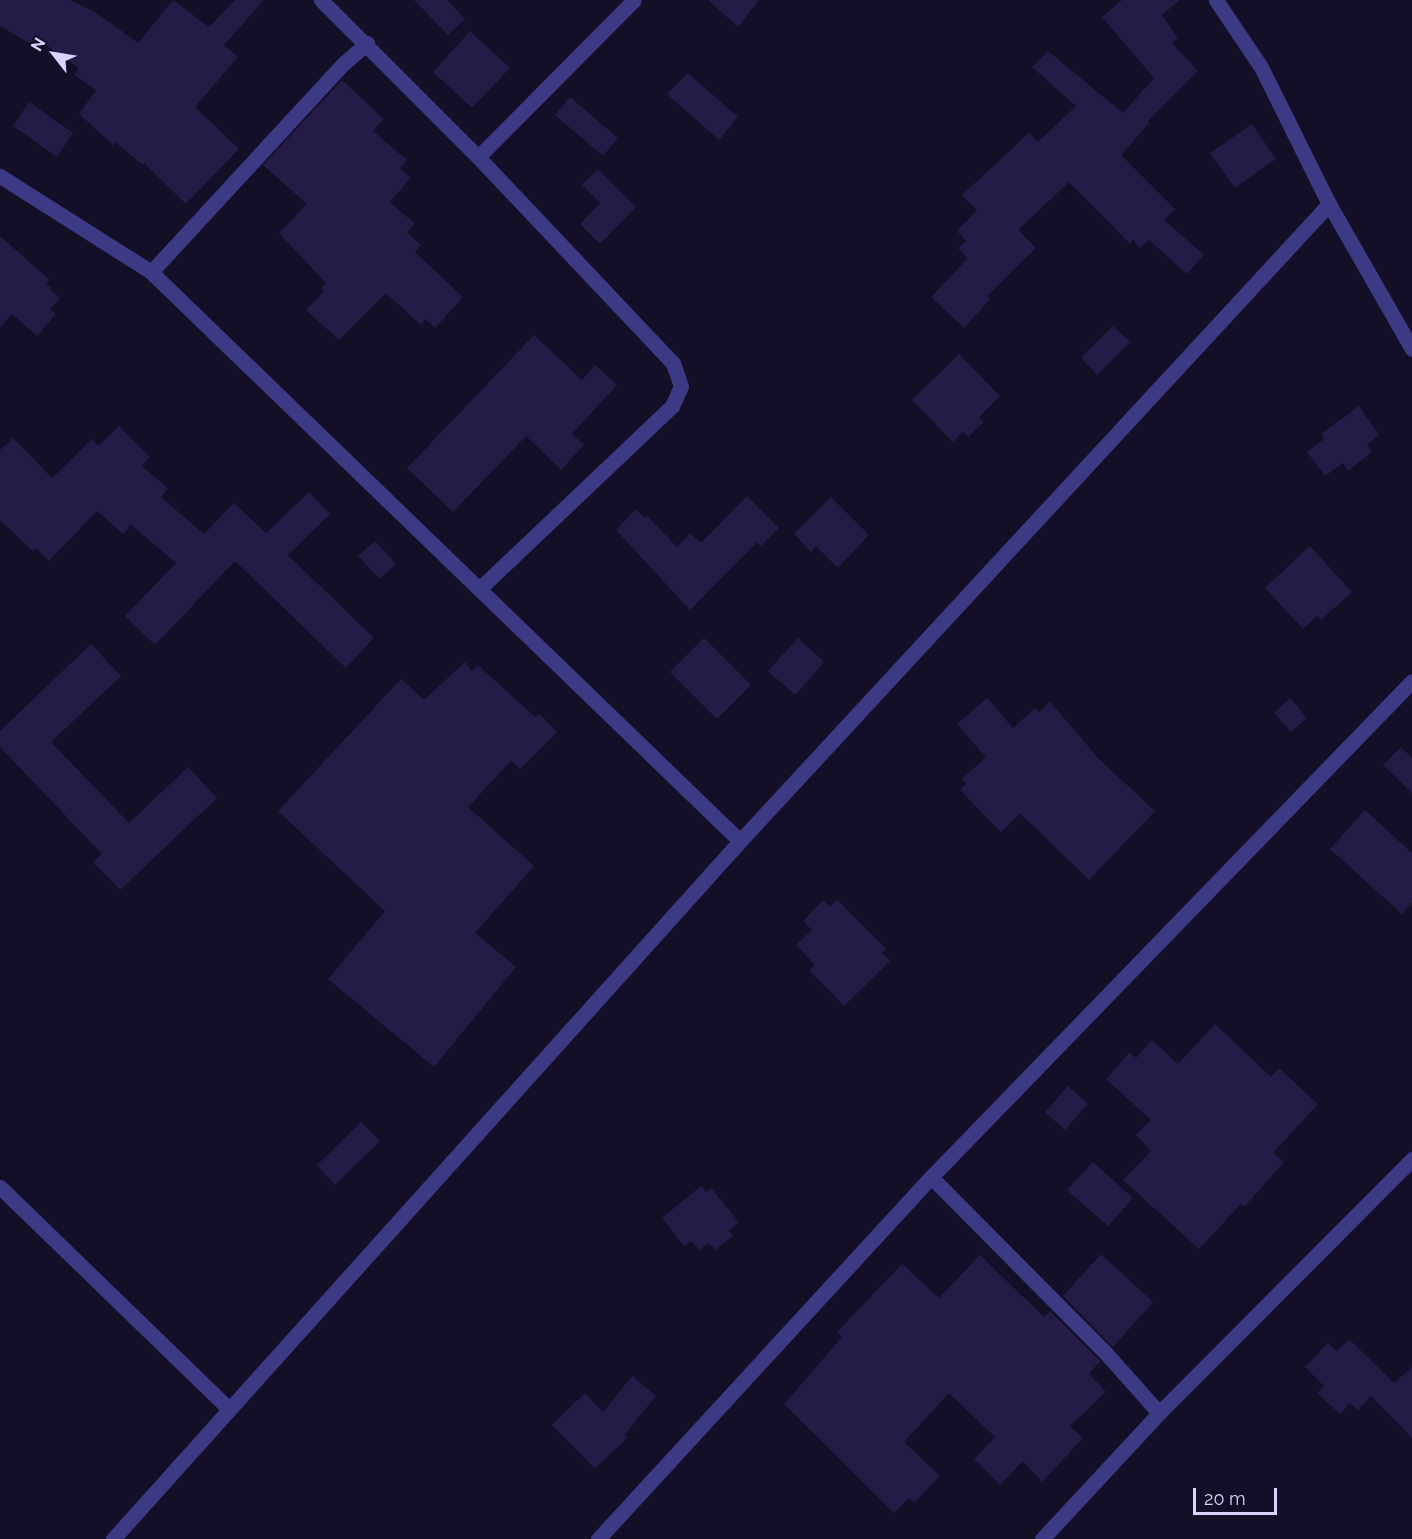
<!DOCTYPE html>
<style>
body{margin:0}
#map{position:relative;width:1412px;height:1539px;overflow:hidden;background:#130f26;font-family:Raleway,sans-serif}
div>[style]{position:absolute}
.building>*{inset:0;background:#241b47}
.minor>*{height:15px;margin:-7.5px;padding:0 7.5px;transform-origin:7.5px;border-radius:7.5px;background:#3d3a85}
span{translate:-50% -50%;white-space:nowrap;text-align:center;line-height:1.15;-webkit-text-stroke:5px #130f26;paint-order:stroke}
.north{position:absolute;left:24px;top:24px;width:60px;height:60px;-webkit-text-stroke:4px #130f26;paint-order:stroke;rotate:301deg;font-size:16px;font-weight:700;line-height:24px;text-align:center;color:#d9d4ff}
.north::after{content:'';display:block;margin:auto;width:21px;height:27px;background:#d9d4ff;clip-path:polygon(50% 0,100% 100%,50% 72%,0 100%)}
.scale{position:absolute;left:1193px;top:1488px;width:84px;height:27px;box-sizing:border-box;border:3px solid #d9d4ff;border-top:0;padding-left:8px;font-size:18px;line-height:21px;white-space:nowrap;color:#d9d4ff;-webkit-text-stroke:4px #130f26;paint-order:stroke}
</style>
<div id="map">
<div class="building">
<i style="clip-path:polygon(0 0,70px 0,95px 12px,138px 43px,173px 0,209px 27px,235px 0,264px 0,224px 45px,238px 57px,195px 107px,239px 149px,186px 204px,144px 163px,143px 165px,115px 142px,113px 145px,79px 114px,96px 90px,74px 75px,79px 68px,43px 43px,39px 49px,0 26px)"></i>
<i style="clip-path:polygon(414px 0,447px 0,465px 19px,448px 35px)"></i>
<i style="clip-path:polygon(708px 0,759px 0,738px 27px)"></i>
<i style="clip-path:polygon(1122px 0,1180px 0,1162px 15px,1178px 38px,1172px 43px,1198px 71px,1148px 121px,1149px 123px,1121px 155px,1175px 209px,1164px 220px,1204px 255px,1187px 274px,1149px 240px,1140px 248px,1133px 240px,1130px 244px,1069px 182px,1018px 230px,1036px 248px,987px 296px,990px 299px,964px 328px,931px 297px,968px 258px,958px 248px,966px 241px,957px 231px,977px 210px,962px 195px,1029px 133px,1038px 142px,1076px 106px,1032px 67px,1048px 51px,1123px 113px,1154px 78px,1102px 17px)"></i>
<i style="clip-path:polygon(470px 31px,510px 68px,472px 108px,433px 72px)"></i>
<i style="clip-path:polygon(688px 73px,738px 117px,719px 140px,667px 94px)"></i>
<i style="clip-path:polygon(342px 80px,384px 119px,373px 131px,407px 160px,400px 168px,411px 178px,390px 202px,415px 224px,407px 233px,421px 245px,415px 252px,463px 297px,435px 328px,425px 319px,421px 325px,386px 293px,339px 340px,306px 310px,324px 291px,321px 288px,326px 283px,279px 233px,307px 204px,263px 165px)"></i>
<i style="clip-path:polygon(570px 97px,618px 138px,603px 156px,555px 115px)"></i>
<i style="clip-path:polygon(29px 102px,73px 133px,57px 157px,13px 126px)"></i>
<i style="clip-path:polygon(1252px 124px,1276px 159px,1235px 188px,1210px 153px)"></i>
<i style="clip-path:polygon(598px 169px,636px 207px,600px 244px,580px 224px,600px 203px,582px 185px)"></i>
<i style="clip-path:polygon(0 236px,50px 280px,46px 283px,51px 287px,49px 289px,60px 298px,50px 309px,56px 314px,37px 336px,12px 314px,0 328px)"></i>
<i style="clip-path:polygon(1113px 326px,1130px 342px,1097px 375px,1081px 358px)"></i>
<i style="clip-path:polygon(534px 335px,582px 380px,595px 365px,617px 385px,572px 434px,584px 445px,561px 470px,526px 436px,453px 512px,407px 468px)"></i>
<i style="clip-path:polygon(959px 354px,1000px 396px,979px 417px,984px 422px,968px 437px,963px 432px,953px 442px,912px 400px)"></i>
<i style="clip-path:polygon(1359px 406px,1379px 435px,1367px 445px,1372px 452px,1348px 471px,1343px 463px,1325px 476px,1307px 452px,1324px 439px,1321px 434px)"></i>
<i style="clip-path:polygon(119px 426px,150px 457px,142px 466px,168px 488px,161px 497px,204px 534px,234px 503px,266px 533px,309px 492px,330px 514px,288px 555px,374px 638px,346px 668px,235px 561px,155px 645px,125px 616px,176px 563px,131px 525px,123px 534px,97px 511px,49px 561px,36px 548px,33px 551px,0 520px,0 450px,13px 438px,52px 478px,92px 439px,98px 446px)"></i>
<i style="clip-path:polygon(747px 496px,779px 528px,761px 546px,757px 542px,690px 610px,616px 530px,636px 509px,645px 518px,647px 516px,677px 547px,690px 533px,701px 543px)"></i>
<i style="clip-path:polygon(831px 497px,869px 535px,838px 568px,816px 546px,811px 552px,794px 534px)"></i>
<i style="clip-path:polygon(375px 541px,396px 564px,380px 579px,358px 556px)"></i>
<i style="clip-path:polygon(1310px 546px,1352px 592px,1321px 620px,1317px 616px,1303px 629px,1265px 588px)"></i>
<i style="clip-path:polygon(704px 638px,751px 685px,717px 719px,670px 672px)"></i>
<i style="clip-path:polygon(798px 638px,824px 662px,795px 695px,768px 671px)"></i>
<i style="clip-path:polygon(91px 644px,121px 676px,51px 742px,129px 823px,188px 767px,217px 798px,120px 890px,93px 862px,102px 854px,0 747px,0 731px)"></i>
<i style="clip-path:polygon(465px 662px,472px 671px,478px 665px,535px 717px,539px 714px,557px 732px,520px 769px,511px 761px,468px 807px,534px 866px,475px 933px,516px 967px,434px 1067px,328px 979px,385px 911px,278px 811px,401px 679px,424px 700px)"></i>
<i style="clip-path:polygon(987px 698px,1013px 728px,1035px 708px,1039px 712px,1050px 702px,1099px 759px,1155px 811px,1089px 880px,1020px 813px,1001px 832px,960px 790px,966px 784px,962px 779px,986px 757px,957px 724px)"></i>
<i style="clip-path:polygon(1290px 698px,1307px 718px,1291px 732px,1274px 713px)"></i>
<i style="clip-path:polygon(1401px 747px,1412px 758px,1412px 793px,1383px 765px)"></i>
<i style="clip-path:polygon(1365px 810px,1412px 853px,1412px 902px,1402px 914px,1330px 849px)"></i>
<i style="clip-path:polygon(837px 899px,886px 949px,882px 953px,890px 961px,844px 1006px,809px 970px,815px 965px,796px 945px,812px 930px,803px 921px,823px 900px,830px 907px)"></i>
<i style="clip-path:polygon(1215px 1024px,1271px 1077px,1279px 1068px,1318px 1104px,1273px 1153px,1284px 1162px,1244px 1207px,1241px 1204px,1199px 1249px,1123px 1180px,1151px 1151px,1136px 1135px,1151px 1120px,1106px 1079px,1130px 1052px,1136px 1058px,1152px 1040px,1178px 1064px)"></i>
<i style="clip-path:polygon(1068px 1086px,1088px 1104px,1065px 1130px,1045px 1112px)"></i>
<i style="clip-path:polygon(361px 1122px,380px 1141px,335px 1185px,317px 1165px)"></i>
<i style="clip-path:polygon(1093px 1162px,1133px 1198px,1108px 1226px,1067px 1190px)"></i>
<i style="clip-path:polygon(701px 1186px,706px 1192px,711px 1188px,739px 1222px,729px 1231px,733px 1236px,715px 1250px,709px 1243px,699px 1250px,691px 1241px,684px 1246px,662px 1218px)"></i>
<i style="clip-path:polygon(1101px 1254px,1153px 1302px,1113px 1347px,1063px 1296px)"></i>
<i style="clip-path:polygon(980px 1255px,1044px 1317px,1050px 1311px,1100px 1361px,1089px 1374px,1106px 1392px,1070px 1426px,1083px 1438px,1042px 1482px,1023px 1461px,1000px 1485px,974px 1459px,995px 1437px,949px 1393px,904px 1442px,940px 1476px,914px 1503px,909px 1498px,894px 1513px,784px 1404px,842px 1337px,837px 1332px,902px 1264px,939px 1298px)"></i>
<i style="clip-path:polygon(1349px 1339px,1394px 1383px,1412px 1367px,1412px 1438px,1371px 1396px,1358px 1410px,1350px 1403px,1340px 1414px,1317px 1393px,1324px 1386px,1305px 1367px,1328px 1343px,1337px 1351px)"></i>
<i style="clip-path:polygon(632px 1376px,656px 1396px,625px 1434px,628px 1437px,595px 1469px,552px 1425px,585px 1393px,603px 1412px)"></i>
</div>
<div class="minor">
<i style="left:321px;top:0;width:222px;rotate:45deg"></i>
<i style="left:478px;top:157px;width:284px;rotate:46.6deg"></i>
<i style="left:673px;top:363px;width:24px;rotate:71deg"></i>
<i style="left:681px;top:386px;width:22px;rotate:114deg"></i>
<i style="left:672px;top:406px;width:266px;rotate:136.5deg"></i>
<i style="left:1216px;top:0;width:81px;rotate:56.1deg"></i>
<i style="left:1261px;top:67px;width:153px;rotate:63.6deg"></i>
<i style="left:1329px;top:204px;width:167px;rotate:60.2deg"></i>
<i style="left:478px;top:157px;width:221px;rotate:-45.2deg"></i>
<i style="left:0;top:176px;width:179px;rotate:32.4deg"></i>
<i style="left:151px;top:272px;width:819px;rotate:44.01deg"></i>
<i style="left:151px;top:272px;width:283px;rotate:-47.3deg"></i>
<i style="left:343px;top:64px;width:32px;rotate:-41deg"></i>
<i style="left:931px;top:1177px;width:245px;rotate:45.2deg"></i>
<i style="left:1104px;top:1351px;width:83px;rotate:48.4deg"></i>
<i style="left:0;top:1187px;width:318px;rotate:44.1deg"></i>
<i style="left:113px;top:1539px;width:938px;rotate:-48.07deg"></i>
<i style="left:740px;top:841px;width:868px;rotate:-47.24deg"></i>
<i style="left:598px;top:1539px;width:492px;rotate:-47.4deg"></i>
<i style="left:931px;top:1177px;width:691px;rotate:-45.88deg"></i>
<i style="left:1042px;top:1539px;width:172px;rotate:-47.1deg"></i>
<i style="left:1159px;top:1413px;width:359px;rotate:-45.1deg"></i>
</div>
<div class="north">N</div>
<div class="scale">20 m</div>
</div>
